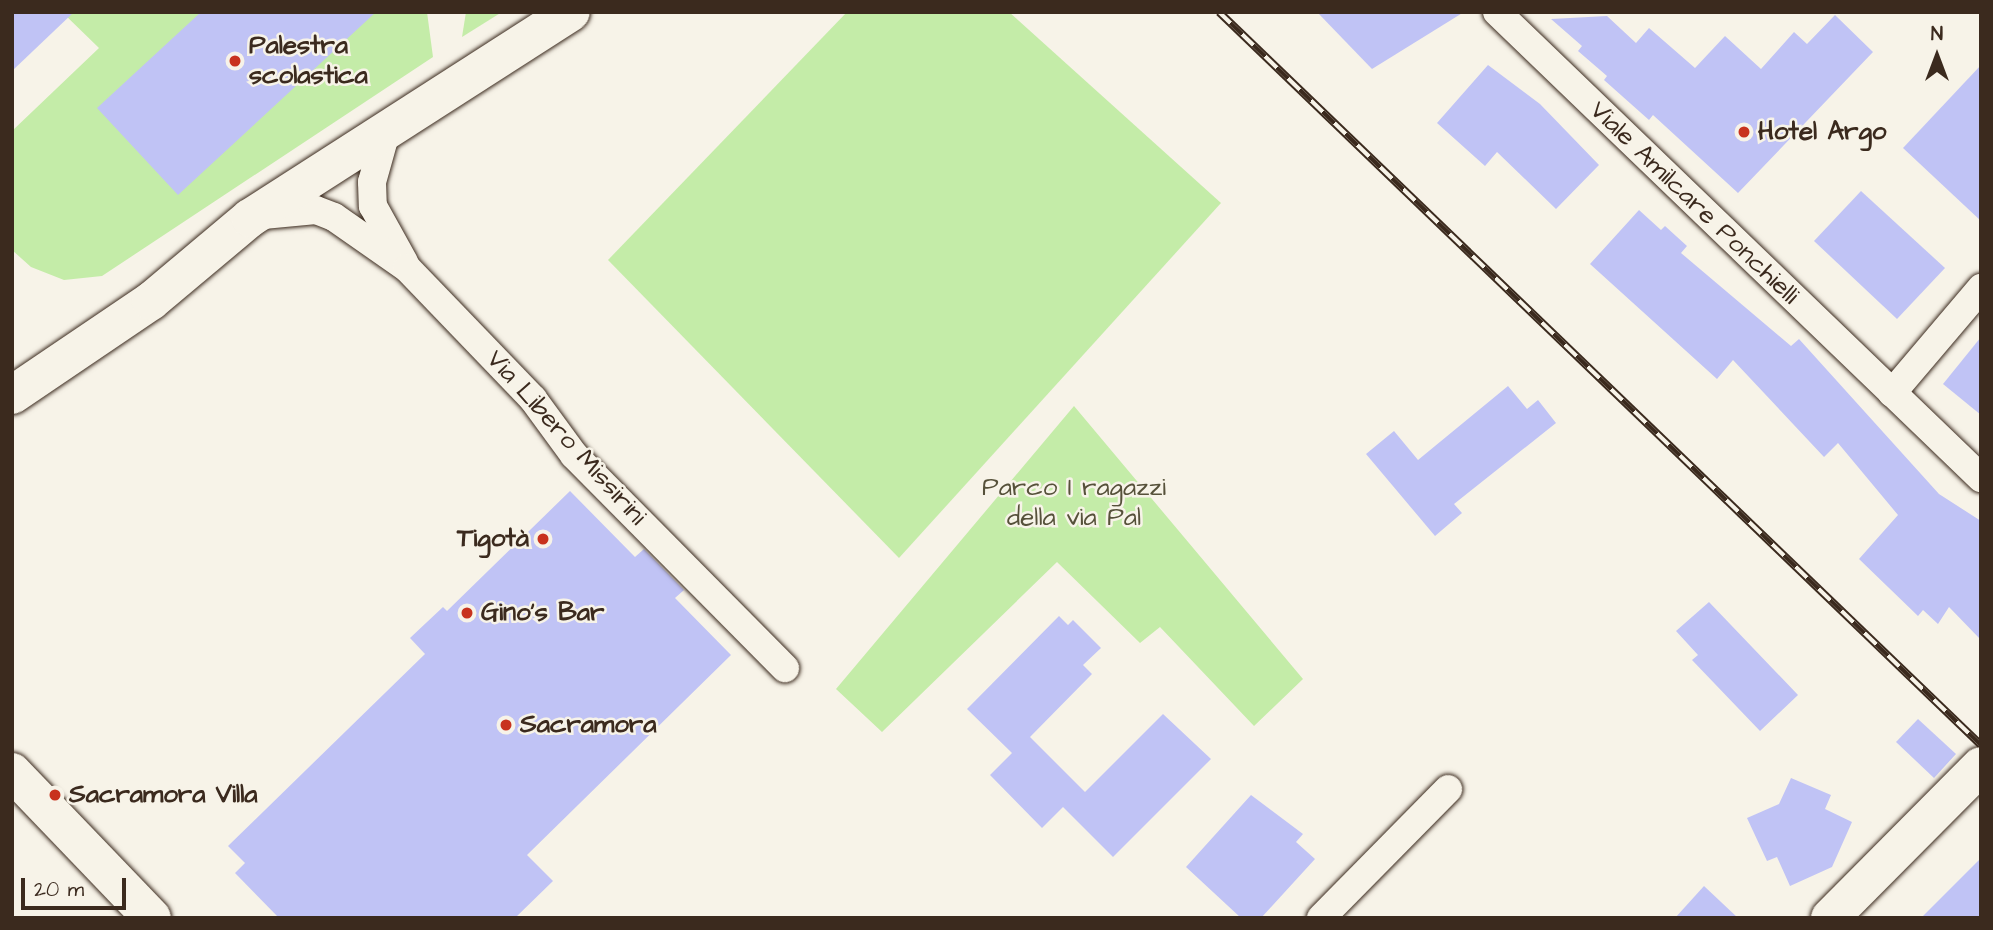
<!DOCTYPE html>
<meta charset="utf-8">
<style>
body{margin:0}
#map{position:relative;width:1993px;height:930px;overflow:hidden;background:#f7f3e8;font-family:"Architects Daughter",sans-serif}
div>[style]{position:absolute}
.green>*{inset:0;background:#c4eca8}
.building>*{inset:0;background:#c0c3f5}
.roads{filter:drop-shadow(0 0 2px #3b2a1e) drop-shadow(0 0 2px #3b2a1e)}
.street>*{height:28px;margin:-14px;padding:0 14px;transform-origin:14px;border-radius:14px;background:#f7f3e8}
.secondary>*{height:38px;margin:-19px;padding:0 19px;transform-origin:19px;border-radius:19px;background:#f7f3e8}
.rail>*{height:8px;margin-top:-4px;transform-origin:0;background:repeating-linear-gradient(90deg,#f7f3e8 0 16px,#3b2a1e 0 32px);box-sizing:border-box;border-block:2px solid #3b2a1e}
.dots>*{width:19px;height:19px;translate:-50% -50%;box-sizing:border-box;border:4px solid #f7f3e8;border-radius:50%}
span{translate:-50% -50%;white-space:nowrap;text-align:center;line-height:1.15;-webkit-text-stroke:5px #f7f3e8;paint-order:stroke}
.poi-label{font-size:26px;color:#3b2a1e;font-weight:700}
.left{translate:0 -50%;text-align:left}
.right{translate:-100% -50%;text-align:right}
.street-label{font-size:26px;color:#3b2a1e}
.park-label{font-size:26px;color:#56513a}
.frame{position:absolute;inset:0;border:14px solid #3b2a1e;pointer-events:none}
.north{position:absolute;left:1902px;top:21px;width:70px;height:70px;-webkit-text-stroke:5px #f7f3e8;paint-order:stroke;rotate:0deg;font-size:19px;font-weight:700;line-height:28px;text-align:center;color:#3b2a1e}
.north::after{content:'';display:block;margin:auto;width:24px;height:32px;background:#3b2a1e;clip-path:polygon(50% 0,100% 100%,50% 72%,0 100%)}
.scale{position:absolute;left:21px;top:878px;width:105px;height:32px;box-sizing:border-box;border:4px solid #3b2a1e;border-top:0;padding-left:9px;font-size:21px;line-height:24px;white-space:nowrap;color:#3b2a1e;-webkit-text-stroke:5px #f7f3e8;paint-order:stroke}
</style>
<div id="map">
<div class="green">
<i style="clip-path:polygon(62px 12px,427px 12px,433px 57px,102px 276px,64px 280px,31px 267px,12px 250px,12px 131px,99px 48px)"></i>
<i style="clip-path:polygon(466px 12px,502px 12px,462px 37px)"></i>
<i style="clip-path:polygon(847px 12px,1009px 12px,1221px 203px,899px 558px,608px 260px)"></i>
<i style="clip-path:polygon(1074px 406px,1303px 679px,1254px 726px,1160px 627px,1140px 643px,1057px 562px,882px 732px,836px 689px)"></i>
</div>
<div class="building">
<i style="clip-path:polygon(12px 12px,74px 12px,12px 71px)"></i>
<i style="clip-path:polygon(201px 12px,376px 12px,178px 195px,97px 108px)"></i>
<i style="clip-path:polygon(1317px 12px,1464px 12px,1372px 69px)"></i>
<i style="clip-path:polygon(1835px 15px,1873px 52px,1738px 193px,1653px 115px,1649px 120px,1604px 80px,1607px 76px,1578px 51px,1582px 46px,1551px 19px,1607px 16px,1636px 43px,1649px 28px,1695px 68px,1725px 36px,1761px 69px,1794px 32px,1807px 44px)"></i>
<i style="clip-path:polygon(1488px 65px,1540px 104px,1599px 165px,1556px 209px,1497px 152px,1485px 166px,1437px 123px)"></i>
<i style="clip-path:polygon(1981px 65px,1981px 221px,1903px 148px)"></i>
<i style="clip-path:polygon(1861px 191px,1945px 268px,1897px 319px,1814px 241px)"></i>
<i style="clip-path:polygon(1639px 210px,1661px 230px,1665px 226px,1687px 246px,1681px 253px,1791px 346px,1799px 339px,1939px 494px,1981px 521px,1981px 640px,1949px 607px,1938px 624px,1923px 610px,1918px 616px,1859px 559px,1898px 515px,1838px 443px,1824px 457px,1733px 360px,1717px 379px,1590px 264px)"></i>
<i style="clip-path:polygon(1981px 337px,1981px 415px,1943px 384px)"></i>
<i style="clip-path:polygon(1508px 386px,1527px 409px,1538px 400px,1556px 423px,1454px 504px,1462px 513px,1435px 536px,1366px 454px,1394px 431px,1418px 460px)"></i>
<i style="clip-path:polygon(570px 491px,635px 557px,644px 549px,684px 590px,675px 598px,731px 655px,527px 855px,553px 881px,515px 918px,279px 918px,235px 873px,245px 863px,228px 846px,425px 654px,410px 638px,443px 607px,447px 611px)"></i>
<i style="clip-path:polygon(1709px 602px,1798px 695px,1760px 731px,1692px 660px,1698px 655px,1676px 631px)"></i>
<i style="clip-path:polygon(1059px 616px,1068px 625px,1073px 620px,1101px 648px,1083px 665px,1092px 674px,1030px 737px,1085px 792px,1163px 714px,1211px 759px,1113px 857px,1063px 807px,1042px 828px,990px 775px,1012px 753px,967px 709px)"></i>
<i style="clip-path:polygon(1918px 719px,1956px 754px,1934px 778px,1896px 742px)"></i>
<i style="clip-path:polygon(1791px 778px,1831px 795px,1825px 809px,1852px 822px,1832px 867px,1790px 886px,1777px 857px,1767px 861px,1747px 818px,1779px 804px)"></i>
<i style="clip-path:polygon(1251px 795px,1303px 834px,1296px 842px,1315px 859px,1261px 918px,1241px 918px,1186px 867px)"></i>
<i style="clip-path:polygon(1981px 858px,1981px 918px,1921px 918px)"></i>
<i style="clip-path:polygon(1704px 886px,1738px 918px,1675px 918px)"></i>
</div>
<div class="roads">
<div class="street">
<i style="left:1497px;top:12px;width:672px;rotate:43.91deg"></i>
<i style="left:386px;top:132px;width:52px;rotate:105.6deg"></i>
<i style="left:372px;top:182px;width:24px;rotate:88deg"></i>
<i style="left:373px;top:206px;width:64px;rotate:61deg"></i>
<i style="left:263px;top:215px;width:53px;rotate:-5.4deg"></i>
<i style="left:316px;top:210px;width:19px;rotate:21deg"></i>
<i style="left:334px;top:217px;width:89px;rotate:34.9deg"></i>
<i style="left:407px;top:268px;width:182px;rotate:46.1deg"></i>
<i style="left:533px;top:399px;width:69px;rotate:53.8deg"></i>
<i style="left:574px;top:455px;width:300px;rotate:45.3deg"></i>
<i style="left:1892px;top:393px;width:138px;rotate:-49.7deg"></i>
<i style="left:1321px;top:918px;width:181px;rotate:-45.4deg"></i>
</div>
<div class="secondary">
<i style="left:12px;top:395px;width:168px;rotate:-34.1deg"></i>
<i style="left:151px;top:301px;width:129px;rotate:-40deg"></i>
<i style="left:250px;top:218px;width:381px;rotate:-32.7deg"></i>
<i style="left:12px;top:772px;width:202px;rotate:46.2deg"></i>
<i style="left:1830px;top:918px;width:214px;rotate:-45.2deg"></i>
</div>
</div>
<div class="rail">
<i style="left:1219px;top:12px;width:1057px;rotate:43.89deg"></i>
</div>
<div class="dots">
<i style="left:235px;top:61px;background:#c8321e"></i>
<i style="left:1744px;top:132px;background:#c8321e"></i>
<i style="left:543px;top:539px;background:#c8321e"></i>
<i style="left:467px;top:613px;background:#c8321e"></i>
<i style="left:506px;top:725px;background:#c8321e"></i>
<i style="left:55px;top:795px;background:#c8321e"></i>
</div>
<div class="poi-label">
<span class="left" style="left:249px;top:61px">Palestra<br>scolastica</span>
<span class="left" style="left:1758px;top:132px">Hotel Argo</span>
<span class="right" style="left:529px;top:539px">Tigotà</span>
<span class="left" style="left:481px;top:613px">Gino's Bar</span>
<span class="left" style="left:520px;top:725px">Sacramora</span>
<span class="left" style="left:69px;top:795px">Sacramora Villa</span>
</div>
<div class="street-label">
<span style="left:1694px;top:203px;rotate:44deg">Viale Amilcare Ponchielli</span>
<span style="left:566px;top:438px;rotate:48deg">Via Libero Missirini</span>
</div>
<div class="park-label">
<span style="left:1074px;top:503px">Parco I ragazzi<br>della via Pal</span>
</div>
<div class="frame"></div>
<div class="north">N</div>
<div class="scale">20 m</div>
</div>
